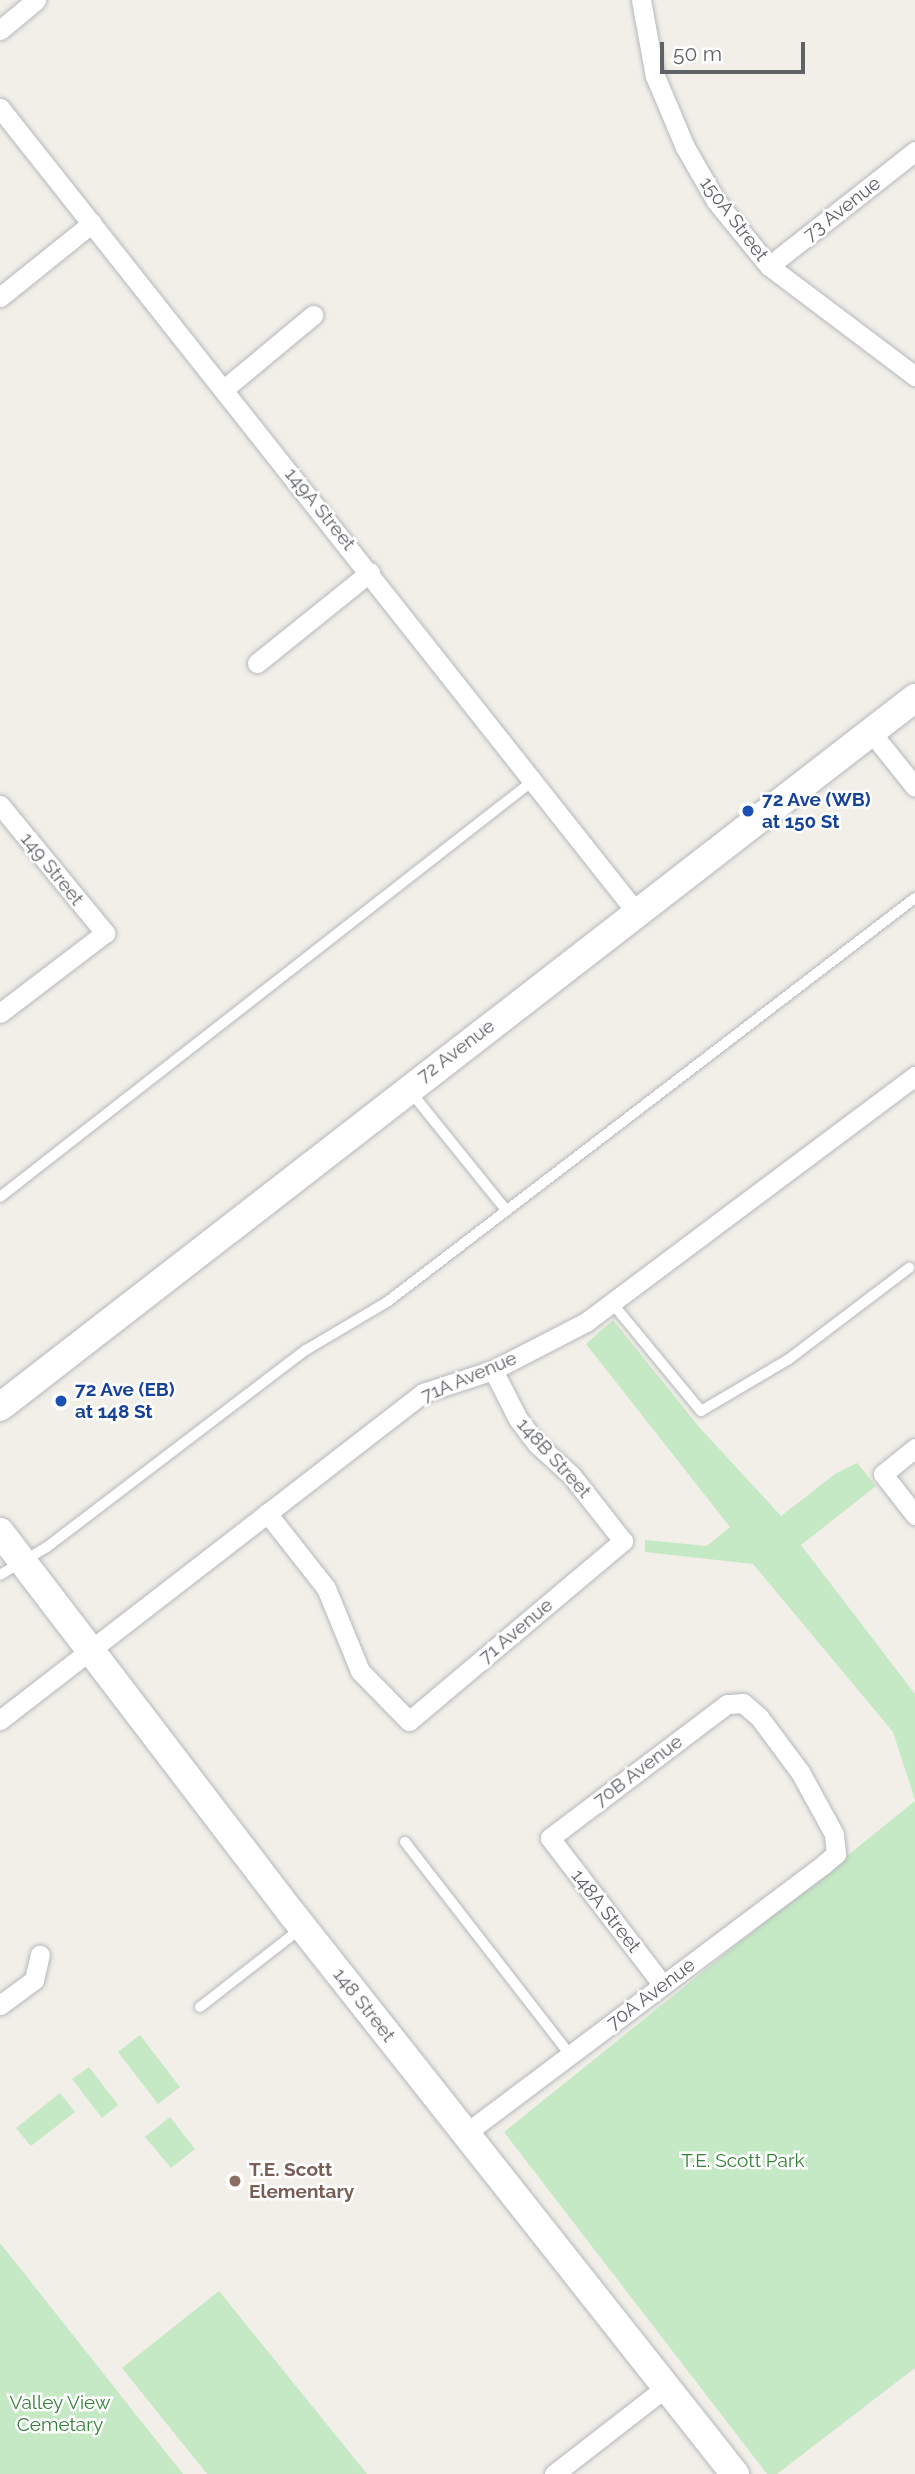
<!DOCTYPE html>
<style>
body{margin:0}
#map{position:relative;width:915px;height:2474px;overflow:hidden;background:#f1efe8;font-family:Raleway,sans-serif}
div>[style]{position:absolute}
.green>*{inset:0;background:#c5e8c5}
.roads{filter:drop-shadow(0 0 2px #b5b8bc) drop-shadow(0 0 2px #b5b8bc)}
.lane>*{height:10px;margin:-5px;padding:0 5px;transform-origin:5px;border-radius:5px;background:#fff}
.street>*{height:19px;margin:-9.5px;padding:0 9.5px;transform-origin:9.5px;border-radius:9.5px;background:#fff}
.secondary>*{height:28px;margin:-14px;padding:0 14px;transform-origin:14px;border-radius:14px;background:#fff}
.dots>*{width:19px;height:19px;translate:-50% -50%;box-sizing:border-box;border:4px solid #fff;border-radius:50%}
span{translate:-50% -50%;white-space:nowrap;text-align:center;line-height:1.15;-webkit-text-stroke:5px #fff;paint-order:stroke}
.street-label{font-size:19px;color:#5f6368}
.transit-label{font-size:19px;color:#164399;font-weight:700}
.left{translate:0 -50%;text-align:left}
.park-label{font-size:19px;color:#348238}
.education-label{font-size:19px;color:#785e54;font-weight:700}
.scale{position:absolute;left:660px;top:42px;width:145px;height:32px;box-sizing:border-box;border:4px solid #5f6368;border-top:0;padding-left:9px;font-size:21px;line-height:24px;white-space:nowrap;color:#5f6368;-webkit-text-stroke:5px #fff;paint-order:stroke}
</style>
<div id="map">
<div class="green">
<i style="clip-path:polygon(613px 1320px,700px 1428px,781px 1516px,835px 1474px,857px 1463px,876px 1486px,801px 1545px,915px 1694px,915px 1800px,893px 1732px,753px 1564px,645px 1552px,645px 1540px,707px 1546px,730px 1527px,586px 1344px)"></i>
<i style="clip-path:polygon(915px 1801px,915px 2368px,777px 2474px,767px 2474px,504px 2132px)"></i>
<i style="clip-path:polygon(140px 2035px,180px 2087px,158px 2104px,118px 2052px)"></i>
<i style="clip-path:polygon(89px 2067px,118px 2105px,102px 2118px,72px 2079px)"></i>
<i style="clip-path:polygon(60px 2093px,75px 2112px,31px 2146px,16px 2128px)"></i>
<i style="clip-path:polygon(170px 2117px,195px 2149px,171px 2168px,145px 2137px)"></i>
<i style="clip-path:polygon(0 2243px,183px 2474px,0 2474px)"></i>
<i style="clip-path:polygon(219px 2291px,367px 2474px,207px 2474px,122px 2368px)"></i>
</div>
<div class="roads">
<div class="lane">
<i style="left:410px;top:1091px;width:154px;rotate:51.1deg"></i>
<i style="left:0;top:1197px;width:678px;rotate:-37.99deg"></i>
<i style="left:612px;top:1303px;width:140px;rotate:50.5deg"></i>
<i style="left:701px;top:1411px;width:102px;rotate:-30.6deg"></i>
<i style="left:789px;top:1359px;width:151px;rotate:-37.2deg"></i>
<i style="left:0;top:1575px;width:55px;rotate:-30.8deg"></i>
<i style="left:47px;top:1547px;width:325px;rotate:-37.3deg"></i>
<i style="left:306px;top:1350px;width:94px;rotate:-30.7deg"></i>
<i style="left:387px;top:1302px;width:665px;rotate:-37.42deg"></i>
<i style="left:405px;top:1842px;width:269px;rotate:52.2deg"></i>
<i style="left:200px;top:2007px;width:125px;rotate:-37.9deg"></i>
</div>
<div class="street">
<i style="left:641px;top:0;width:77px;rotate:79.6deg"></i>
<i style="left:655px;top:76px;width:77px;rotate:67.1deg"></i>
<i style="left:685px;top:147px;width:62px;rotate:60.1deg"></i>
<i style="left:716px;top:201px;width:84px;rotate:50.8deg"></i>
<i style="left:769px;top:266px;width:183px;rotate:37deg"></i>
<i style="left:0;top:30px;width:47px;rotate:-39.8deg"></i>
<i style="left:0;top:108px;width:1027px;rotate:51.65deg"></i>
<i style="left:769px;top:266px;width:186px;rotate:-38.2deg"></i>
<i style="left:0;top:297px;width:118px;rotate:-38.8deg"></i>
<i style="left:224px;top:389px;width:116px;rotate:-39.7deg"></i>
<i style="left:257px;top:663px;width:145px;rotate:-38.8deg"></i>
<i style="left:871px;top:732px;width:70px;rotate:51.3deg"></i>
<i style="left:0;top:805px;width:166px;rotate:50.6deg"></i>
<i style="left:105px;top:933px;width:132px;rotate:142.7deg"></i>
<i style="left:915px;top:1448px;width:41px;rotate:140.9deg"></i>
<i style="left:883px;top:1474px;width:52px;rotate:52deg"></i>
<i style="left:267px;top:1513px;width:95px;rotate:51.8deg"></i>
<i style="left:326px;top:1588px;width:90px;rotate:67.7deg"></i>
<i style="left:360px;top:1671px;width:70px;rotate:45.6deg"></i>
<i style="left:409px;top:1721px;width:280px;rotate:-40.1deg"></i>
<i style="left:623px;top:1541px;width:84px;rotate:-128.2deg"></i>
<i style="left:571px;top:1475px;width:46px;rotate:-137.6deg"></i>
<i style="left:537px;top:1444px;width:31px;rotate:-127deg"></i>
<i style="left:518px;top:1419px;width:55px;rotate:-117deg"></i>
<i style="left:0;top:1720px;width:535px;rotate:-37.71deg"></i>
<i style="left:423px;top:1393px;width:74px;rotate:-18.2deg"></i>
<i style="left:493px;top:1370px;width:105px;rotate:-27.3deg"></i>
<i style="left:586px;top:1322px;width:411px;rotate:-36.8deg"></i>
<i style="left:0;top:2005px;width:42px;rotate:-36.3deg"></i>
<i style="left:34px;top:1980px;width:26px;rotate:-77deg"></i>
<i style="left:466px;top:2133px;width:448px;rotate:-36.9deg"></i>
<i style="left:824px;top:1864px;width:16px;rotate:-40deg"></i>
<i style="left:836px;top:1854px;width:20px;rotate:-96deg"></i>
<i style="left:834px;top:1834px;width:71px;rotate:-118.7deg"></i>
<i style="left:800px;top:1772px;width:69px;rotate:-126.7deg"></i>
<i style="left:759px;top:1717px;width:21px;rotate:-139deg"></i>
<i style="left:743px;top:1703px;width:16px;rotate:176deg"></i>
<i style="left:727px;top:1704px;width:222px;rotate:142.9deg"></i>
<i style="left:550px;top:1838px;width:185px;rotate:52.5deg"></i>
<i style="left:554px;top:2474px;width:142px;rotate:-37.8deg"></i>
</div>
<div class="secondary">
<i style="left:0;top:1407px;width:1158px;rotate:-37.77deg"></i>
<i style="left:0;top:1532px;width:482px;rotate:52.6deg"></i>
<i style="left:293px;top:1915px;width:713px;rotate:51.67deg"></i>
</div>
</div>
<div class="dots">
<i style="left:748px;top:811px;background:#1a4fb4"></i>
<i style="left:61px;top:1401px;background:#1a4fb4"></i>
<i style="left:235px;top:2181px;background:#8d6e63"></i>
</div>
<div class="street-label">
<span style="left:842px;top:209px;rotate:-38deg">73 Avenue</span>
<span style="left:734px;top:219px;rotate:53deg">150A Street</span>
<span style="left:320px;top:509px;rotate:51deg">149A Street</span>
<span style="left:52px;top:869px;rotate:51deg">149 Street</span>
<span style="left:456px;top:1051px;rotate:-37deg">72 Avenue</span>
<span style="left:469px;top:1377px;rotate:-23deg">71A Avenue</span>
<span style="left:554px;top:1458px;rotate:48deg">148B Street</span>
<span style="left:516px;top:1631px;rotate:-40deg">71 Avenue</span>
<span style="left:638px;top:1771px;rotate:-37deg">70B Avenue</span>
<span style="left:606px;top:1911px;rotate:52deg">148A Street</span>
<span style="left:651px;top:1994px;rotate:-37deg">70A Avenue</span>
<span style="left:364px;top:2005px;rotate:52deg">148 Street</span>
</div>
<div class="transit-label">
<span class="left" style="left:762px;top:811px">72 Ave (WB)<br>at 150 St</span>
<span class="left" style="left:75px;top:1401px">72 Ave (EB)<br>at 148 St</span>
</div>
<div class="park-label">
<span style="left:743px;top:2161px">T.E. Scott Park</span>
<span style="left:60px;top:2414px">Valley View<br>Cemetary</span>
</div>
<div class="education-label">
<span class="left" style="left:249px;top:2181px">T.E. Scott<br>Elementary</span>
</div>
<div class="scale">50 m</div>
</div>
